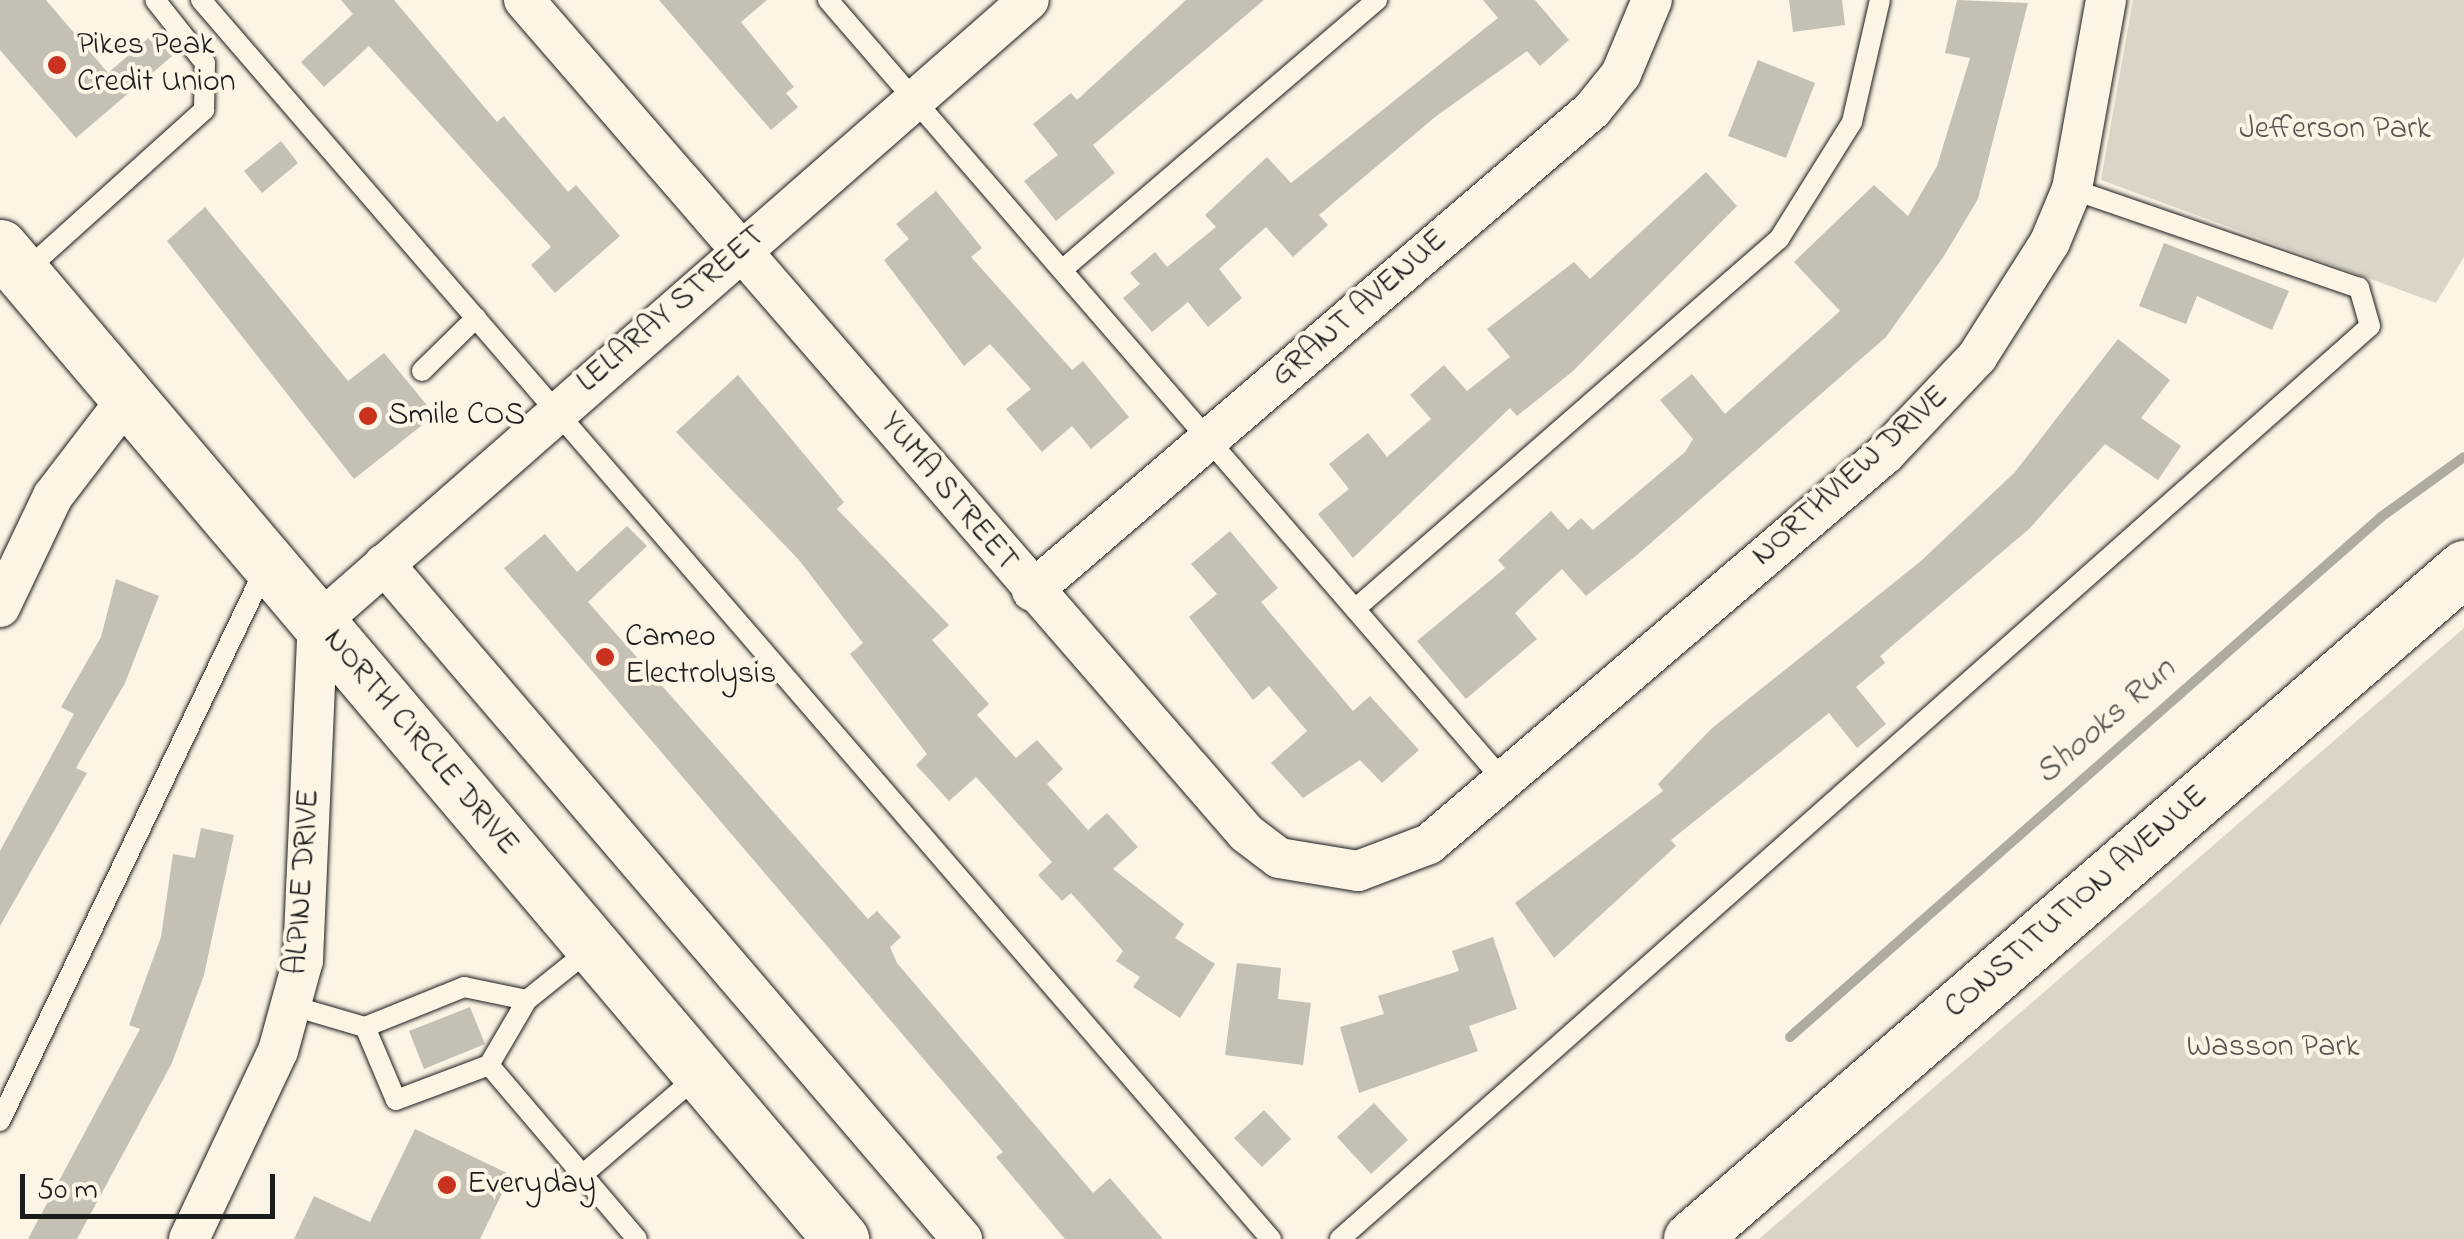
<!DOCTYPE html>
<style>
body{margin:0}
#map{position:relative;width:2464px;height:1239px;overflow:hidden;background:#fcf5e5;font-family:"Indie Flower",sans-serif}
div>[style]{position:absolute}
.green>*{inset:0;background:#dbd5c8}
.stream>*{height:10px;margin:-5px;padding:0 5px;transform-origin:5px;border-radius:5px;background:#b0aba1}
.building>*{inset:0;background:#c4c0b3}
.roads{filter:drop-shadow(0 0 2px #1c1c1c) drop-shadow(0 0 2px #1c1c1c)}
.lane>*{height:20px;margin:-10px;padding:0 10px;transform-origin:10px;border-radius:10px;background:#fcf5e5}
.street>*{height:40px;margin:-20px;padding:0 20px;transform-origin:20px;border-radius:20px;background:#fcf5e5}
.primary>*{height:55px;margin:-27.5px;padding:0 27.5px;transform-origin:27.5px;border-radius:27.5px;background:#fcf5e5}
.dots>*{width:28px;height:28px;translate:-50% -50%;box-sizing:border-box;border:5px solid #fcf5e5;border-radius:50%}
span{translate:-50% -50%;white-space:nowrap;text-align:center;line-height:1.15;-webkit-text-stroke:8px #fcf5e5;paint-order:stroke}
.poi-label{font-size:32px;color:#1c1c1c}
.left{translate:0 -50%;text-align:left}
.park-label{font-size:32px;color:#555450}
.street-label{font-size:32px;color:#1c1c1c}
.water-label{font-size:35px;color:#575551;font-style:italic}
.scale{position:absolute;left:20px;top:1174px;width:255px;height:45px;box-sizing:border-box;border:5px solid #1c1c1c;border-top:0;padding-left:12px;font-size:30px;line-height:35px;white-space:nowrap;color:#1c1c1c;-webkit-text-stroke:8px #fcf5e5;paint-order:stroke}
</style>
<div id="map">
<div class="green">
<i style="clip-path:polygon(2133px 0,2464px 0,2464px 257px,2436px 303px,2101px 180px)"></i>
<i style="clip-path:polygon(2464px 628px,2464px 1239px,1759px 1239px)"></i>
</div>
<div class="stream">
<i style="left:1790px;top:1037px;width:787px;rotate:-41.34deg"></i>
<i style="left:2381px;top:517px;width:102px;rotate:-35.9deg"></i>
</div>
<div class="building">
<i style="clip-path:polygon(0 0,46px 0,108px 73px,160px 28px,178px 51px,76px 138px,0 50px)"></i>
<i style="clip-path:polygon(341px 0,394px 0,497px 122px,504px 116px,568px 192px,576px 185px,620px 236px,555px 293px,531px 265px,551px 247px,369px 46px,324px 87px,301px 62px,353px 14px)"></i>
<i style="clip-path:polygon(659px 0,767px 0,741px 22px,794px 87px,786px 93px,798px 107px,771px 130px)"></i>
<i style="clip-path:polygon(1186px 0,1264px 0,1093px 145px,1115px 173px,1056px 221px,1024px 181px,1058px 155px,1033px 124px,1071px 93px,1077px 100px)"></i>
<i style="clip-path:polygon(1483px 0,1535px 0,1569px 40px,1540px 66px,1527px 51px,1435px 117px,1319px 215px,1328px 225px,1293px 257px,1266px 227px,1219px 269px,1242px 298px,1208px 327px,1188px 302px,1152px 332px,1123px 298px,1140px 284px,1130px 273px,1155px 252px,1167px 267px,1216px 227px,1205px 215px,1267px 157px,1291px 183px,1498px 18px)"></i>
<i style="clip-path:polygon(1789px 0,1842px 0,1845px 25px,1793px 32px)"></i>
<i style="clip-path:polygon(1957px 0,2028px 3px,1978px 199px,1944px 256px,1886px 337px,1637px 555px,1586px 596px,1562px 569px,1515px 613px,1537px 639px,1466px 699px,1417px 641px,1505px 568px,1498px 560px,1551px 511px,1568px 530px,1581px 518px,1593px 530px,1685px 452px,1693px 439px,1660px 400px,1692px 374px,1725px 414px,1840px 311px,1794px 262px,1874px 185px,1908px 216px,1937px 166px,1970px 58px,1945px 53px)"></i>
<i style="clip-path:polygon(1758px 60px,1815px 83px,1786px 158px,1728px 136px)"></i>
<i style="clip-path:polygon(281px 141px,298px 163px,262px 193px,244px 171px)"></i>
<i style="clip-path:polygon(1706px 172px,1737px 206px,1573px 371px,1517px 416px,1510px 408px,1353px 558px,1318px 514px,1349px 489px,1329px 464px,1368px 433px,1387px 457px,1431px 419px,1410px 395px,1444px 365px,1467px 391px,1510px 357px,1487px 329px,1574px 262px,1590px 279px)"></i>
<i style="clip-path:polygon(936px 191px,982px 248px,971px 257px,1072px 370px,1083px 361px,1129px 417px,1091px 449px,1072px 426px,1042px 452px,1006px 409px,1031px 389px,990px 344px,964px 366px,884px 260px,909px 239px,896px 224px)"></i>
<i style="clip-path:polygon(205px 207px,348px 381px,384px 353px,435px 415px,354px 479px,167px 241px)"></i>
<i style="clip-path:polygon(2164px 243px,2289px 291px,2272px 330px,2197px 296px,2186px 324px,2139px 306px)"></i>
<i style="clip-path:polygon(2118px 339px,2170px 380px,2141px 418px,2181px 446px,2158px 480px,2105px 444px,2029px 529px,1880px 656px,1885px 663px,1856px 687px,1886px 724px,1857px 748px,1829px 713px,1671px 840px,1676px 846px,1554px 958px,1515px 903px,1663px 791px,1658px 784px,1711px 729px,1921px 561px,2015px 472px)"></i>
<i style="clip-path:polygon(738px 375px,844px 502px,837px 509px,949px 625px,932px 640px,989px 704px,977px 715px,1016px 758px,1037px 740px,1063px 769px,1047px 784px,1088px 830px,1107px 813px,1138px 847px,1113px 869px,1184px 924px,1175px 938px,1215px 964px,1180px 1018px,1133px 987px,1140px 977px,1116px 961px,1123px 951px,1071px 893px,1062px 901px,1038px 875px,1052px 862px,976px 777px,949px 801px,916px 765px,927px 754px,850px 654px,863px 643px,799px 560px,676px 432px)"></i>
<i style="clip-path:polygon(627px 526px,647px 546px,588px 602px,868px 919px,877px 911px,901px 937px,890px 947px,897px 963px,1093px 1193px,1110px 1178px,1163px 1239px,1065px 1239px,996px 1157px,1003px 1152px,504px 568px,545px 534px,577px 572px)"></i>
<i style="clip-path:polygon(1230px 531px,1278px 588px,1261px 602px,1353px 711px,1370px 696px,1419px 750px,1382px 783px,1360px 760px,1303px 798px,1271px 763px,1307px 731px,1269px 686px,1253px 700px,1189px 617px,1217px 594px,1191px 564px)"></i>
<i style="clip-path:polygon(116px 579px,159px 596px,125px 683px,76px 768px,87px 773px,0 926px,0 851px,74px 714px,61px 707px,101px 637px)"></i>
<i style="clip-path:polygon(201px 828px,234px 835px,204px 975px,172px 1063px,77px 1239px,28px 1239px,140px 1029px,129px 1025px,161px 937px,173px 854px,195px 858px)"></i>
<i style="clip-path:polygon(1493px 937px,1517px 1009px,1469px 1026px,1478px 1051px,1359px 1093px,1340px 1027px,1384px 1014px,1378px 996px,1459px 971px,1452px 951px)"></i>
<i style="clip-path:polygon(1237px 963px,1281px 968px,1278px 999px,1311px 1003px,1303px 1065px,1225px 1055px)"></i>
<i style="clip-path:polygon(470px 1007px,485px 1044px,424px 1069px,409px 1031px)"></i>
<i style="clip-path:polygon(1374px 1103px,1408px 1140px,1371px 1174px,1337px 1137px)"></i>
<i style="clip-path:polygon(1264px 1110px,1291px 1139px,1262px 1167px,1234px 1138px)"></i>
<i style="clip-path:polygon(415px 1129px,511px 1175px,480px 1239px,294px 1239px,314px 1196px,370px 1222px)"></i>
</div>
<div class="roads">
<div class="lane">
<i style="left:201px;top:0;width:1637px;rotate:49.19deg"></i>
<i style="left:828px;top:0;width:1032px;rotate:49.13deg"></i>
<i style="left:1062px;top:270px;width:415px;rotate:-40.6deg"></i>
<i style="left:23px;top:273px;width:244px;rotate:-42deg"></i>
<i style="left:204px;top:110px;width:47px;rotate:-88.8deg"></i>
<i style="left:205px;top:63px;width:80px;rotate:-128.4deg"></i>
<i style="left:422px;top:371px;width:76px;rotate:-44.5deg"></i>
<i style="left:1355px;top:609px;width:563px;rotate:-41.11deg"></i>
<i style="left:1779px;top:239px;width:138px;rotate:-58deg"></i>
<i style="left:1852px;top:122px;width:125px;rotate:-77.1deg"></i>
<i style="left:593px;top:947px;width:85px;rotate:141.2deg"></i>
<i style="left:527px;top:1000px;width:75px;rotate:120.3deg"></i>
<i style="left:489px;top:1065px;width:228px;rotate:49.6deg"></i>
<i style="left:293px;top:1006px;width:75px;rotate:16.3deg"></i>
<i style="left:365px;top:1027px;width:107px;rotate:-22deg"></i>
<i style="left:464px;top:987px;width:64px;rotate:11.7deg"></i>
<i style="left:365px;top:1027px;width:79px;rotate:67deg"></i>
<i style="left:396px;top:1100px;width:99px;rotate:-20.6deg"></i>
<i style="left:0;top:1121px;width:612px;rotate:-64.36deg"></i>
<i style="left:581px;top:1176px;width:155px;rotate:-40.6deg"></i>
<i style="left:1340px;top:1239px;width:1376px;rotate:-41.55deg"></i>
<i style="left:2370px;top:326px;width:40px;rotate:-106deg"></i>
<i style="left:2359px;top:288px;width:304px;rotate:-161deg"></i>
</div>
<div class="street">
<i style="left:524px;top:0;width:1102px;rotate:49.08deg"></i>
<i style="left:1246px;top:833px;width:41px;rotate:37.1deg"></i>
<i style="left:1279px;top:858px;width:80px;rotate:9.3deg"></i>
<i style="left:1358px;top:871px;width:76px;rotate:-20.8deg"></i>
<i style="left:1429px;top:844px;width:600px;rotate:-40.54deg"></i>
<i style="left:1885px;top:454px;width:134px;rotate:-46.5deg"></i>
<i style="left:1977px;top:357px;width:136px;rotate:-57.6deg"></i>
<i style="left:2050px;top:242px;width:57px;rotate:-67.5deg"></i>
<i style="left:2072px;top:189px;width:192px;rotate:-79.8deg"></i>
<i style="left:384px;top:564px;width:889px;rotate:49.43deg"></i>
<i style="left:1032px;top:591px;width:738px;rotate:-40.66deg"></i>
<i style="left:1592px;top:110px;width:46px;rotate:-51.1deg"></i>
<i style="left:1621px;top:74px;width:80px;rotate:-67.3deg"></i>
<i style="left:0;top:607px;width:123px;rotate:-64.5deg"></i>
<i style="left:53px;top:496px;width:123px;rotate:-52.6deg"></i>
<i style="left:189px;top:1239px;width:208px;rotate:-64.7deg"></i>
<i style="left:278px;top:1051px;width:94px;rotate:-74.6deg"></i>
<i style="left:303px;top:960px;width:337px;rotate:-87.5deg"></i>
<i style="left:318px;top:623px;width:945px;rotate:-41.23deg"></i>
</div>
<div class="primary">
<i style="left:0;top:247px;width:1301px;rotate:49.71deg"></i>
<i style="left:1691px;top:1239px;width:1024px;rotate:-40.96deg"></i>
</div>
</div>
<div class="dots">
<i style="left:57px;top:65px;background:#c8321e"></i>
<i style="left:368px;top:416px;background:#c8321e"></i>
<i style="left:605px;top:657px;background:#c8321e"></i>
<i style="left:447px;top:1185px;background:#c8321e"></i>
</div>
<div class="poi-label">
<span class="left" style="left:77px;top:65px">Pikes Peak<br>Credit Union</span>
<span class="left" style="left:388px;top:416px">Smile COS</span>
<span class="left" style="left:625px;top:657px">Cameo<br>Electrolysis</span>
<span class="left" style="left:467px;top:1185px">Everyday</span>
</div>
<div class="park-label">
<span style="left:2335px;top:130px">Jefferson Park</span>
<span style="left:2273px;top:1048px">Wasson Park</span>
</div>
<div class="street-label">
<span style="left:1360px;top:309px;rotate:-41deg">GRANT AVENUE</span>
<span style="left:672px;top:310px;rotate:-41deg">LELARAY STREET</span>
<span style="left:1851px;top:477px;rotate:-42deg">NORTHVIEW DRIVE</span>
<span style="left:948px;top:493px;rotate:50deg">YUMA STREET</span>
<span style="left:420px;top:743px;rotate:50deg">NORTH CIRCLE DRIVE</span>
<span style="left:304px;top:882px;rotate:-86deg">ALPINE DRIVE</span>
<span style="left:2077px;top:903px;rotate:-41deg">CONSTITUTION AVENUE</span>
</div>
<div class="water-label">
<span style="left:2106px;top:722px;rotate:-41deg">Shooks Run</span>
</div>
<div class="scale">50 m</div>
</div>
